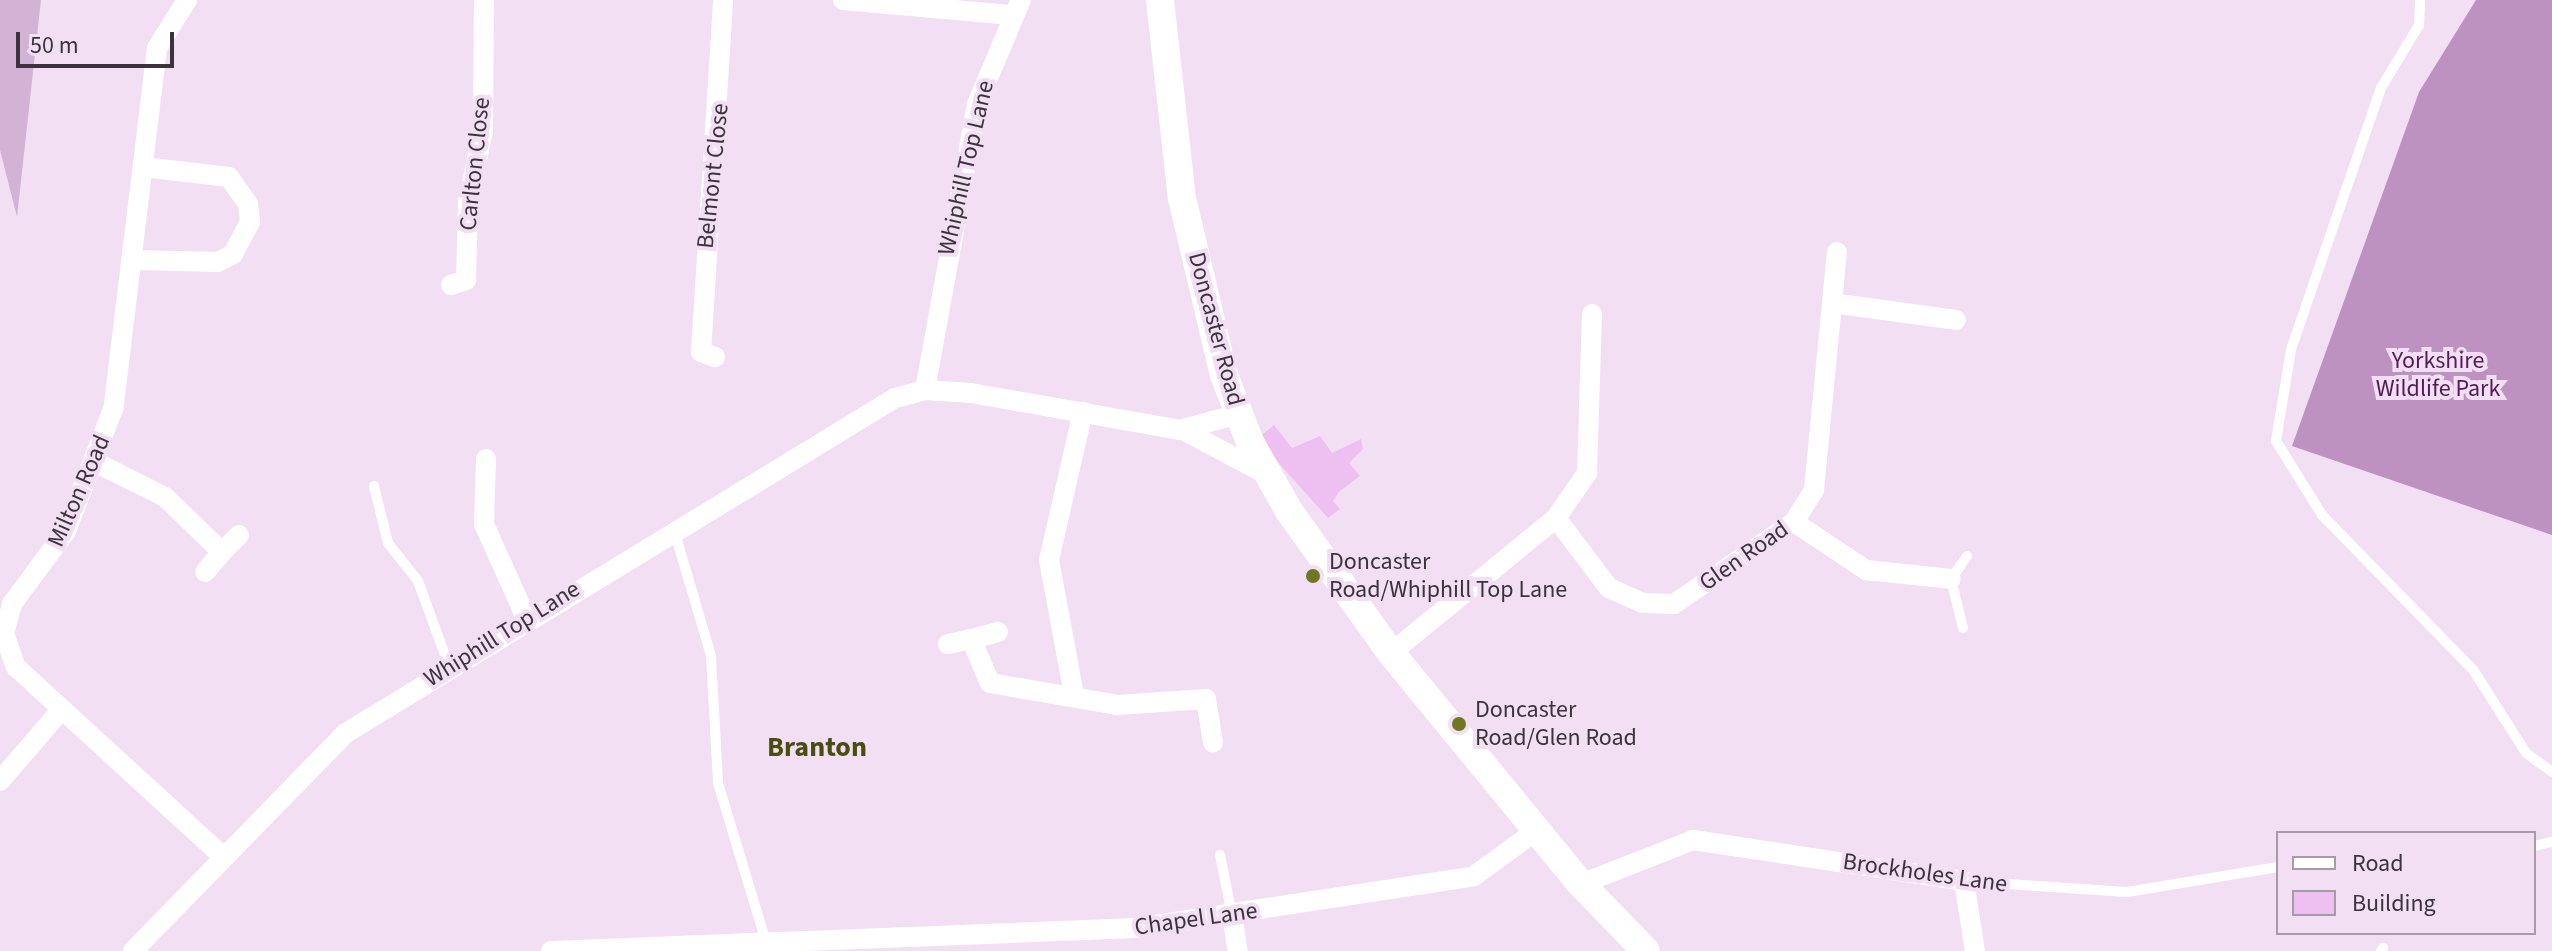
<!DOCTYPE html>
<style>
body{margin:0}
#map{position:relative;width:2552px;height:951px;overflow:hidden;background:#f3dff4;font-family:"Source Sans 3",sans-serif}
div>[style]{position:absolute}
.green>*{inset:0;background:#d3b3d5}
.forest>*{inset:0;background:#bd91c0}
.building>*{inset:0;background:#eec0f1}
.lane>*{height:10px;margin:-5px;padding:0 5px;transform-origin:5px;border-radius:5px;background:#fff}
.street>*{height:20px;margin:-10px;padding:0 10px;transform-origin:10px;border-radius:10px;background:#fff}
.secondary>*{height:28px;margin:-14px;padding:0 14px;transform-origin:14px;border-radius:14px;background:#fff}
.dots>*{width:22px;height:22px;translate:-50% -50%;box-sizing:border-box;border:4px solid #f3dff4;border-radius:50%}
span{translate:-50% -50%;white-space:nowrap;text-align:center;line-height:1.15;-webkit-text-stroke:8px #f3dff4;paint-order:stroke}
.street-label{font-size:24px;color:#3b333c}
.park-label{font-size:24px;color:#521d57}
.poi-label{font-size:24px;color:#3b333c}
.left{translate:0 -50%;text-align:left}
.quarter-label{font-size:28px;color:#484d12;font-weight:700}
.legend{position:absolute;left:2276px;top:831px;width:260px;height:104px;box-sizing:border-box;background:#f3dff4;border:2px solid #a99aaa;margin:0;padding:10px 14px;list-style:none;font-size:24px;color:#3b333c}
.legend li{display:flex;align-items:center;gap:16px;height:40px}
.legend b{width:40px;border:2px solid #a99aaa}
.scale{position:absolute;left:16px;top:32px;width:158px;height:36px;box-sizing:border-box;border:4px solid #3b333c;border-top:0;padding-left:10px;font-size:24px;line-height:28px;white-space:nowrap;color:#3b333c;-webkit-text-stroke:6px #f3dff4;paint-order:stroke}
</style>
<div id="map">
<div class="green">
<i style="clip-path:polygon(0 0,41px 0,17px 217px,0 150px)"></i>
</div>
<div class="forest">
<i style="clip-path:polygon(2476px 0,2552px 0,2552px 535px,2292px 446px,2419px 92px)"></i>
</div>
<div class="building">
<i style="clip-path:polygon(1274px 425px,1292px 448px,1320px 436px,1332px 453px,1361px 439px,1363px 449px,1349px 463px,1360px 476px,1339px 492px,1333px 501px,1340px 509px,1328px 518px,1257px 439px)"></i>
</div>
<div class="lane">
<i style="left:2420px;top:0;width:25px;rotate:92deg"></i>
<i style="left:2419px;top:25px;width:74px;rotate:121.1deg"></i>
<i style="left:2381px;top:88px;width:277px;rotate:109deg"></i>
<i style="left:2291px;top:350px;width:92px;rotate:99.4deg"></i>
<i style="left:2276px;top:441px;width:87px;rotate:58.1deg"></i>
<i style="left:2322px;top:515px;width:218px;rotate:45.7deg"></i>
<i style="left:2474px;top:671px;width:97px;rotate:57.6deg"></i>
<i style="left:2526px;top:753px;width:32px;rotate:36deg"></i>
<i style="left:374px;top:486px;width:59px;rotate:76.2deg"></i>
<i style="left:388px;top:543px;width:48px;rotate:51.7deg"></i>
<i style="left:418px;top:581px;width:90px;rotate:70deg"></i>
<i style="left:674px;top:530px;width:131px;rotate:73.6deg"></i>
<i style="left:711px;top:656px;width:127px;rotate:86.8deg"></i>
<i style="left:718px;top:783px;width:166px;rotate:73.2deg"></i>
<i style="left:1963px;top:628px;width:50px;rotate:-103.8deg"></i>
<i style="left:1951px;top:579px;width:28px;rotate:-55deg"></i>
<i style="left:2534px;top:846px;width:18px;rotate:-13deg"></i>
<i style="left:1220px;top:855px;width:61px;rotate:78.7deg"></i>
<i style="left:1964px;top:881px;width:163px;rotate:3.9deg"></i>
<i style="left:2127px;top:892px;width:153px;rotate:-9.4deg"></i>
<i style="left:2381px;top:951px;width:4px;rotate:-56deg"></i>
</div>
<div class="street">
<i style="left:187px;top:0;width:57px;rotate:122deg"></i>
<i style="left:157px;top:48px;width:364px;rotate:96.9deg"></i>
<i style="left:113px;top:409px;width:131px;rotate:111.1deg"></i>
<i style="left:66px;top:531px;width:91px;rotate:126.5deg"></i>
<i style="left:12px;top:604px;width:30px;rotate:105deg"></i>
<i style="left:4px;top:633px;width:36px;rotate:71deg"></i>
<i style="left:16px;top:667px;width:280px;rotate:42.5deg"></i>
<i style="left:843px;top:0;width:170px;rotate:5.1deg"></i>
<i style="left:134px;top:260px;width:84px;rotate:1.4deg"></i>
<i style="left:218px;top:262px;width:17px;rotate:-28deg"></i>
<i style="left:233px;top:254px;width:36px;rotate:-62deg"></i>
<i style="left:250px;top:222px;width:18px;rotate:-96deg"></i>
<i style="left:248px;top:204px;width:33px;rotate:-125deg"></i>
<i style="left:229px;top:177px;width:86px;rotate:-173.3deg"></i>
<i style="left:451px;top:285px;width:16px;rotate:-18deg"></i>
<i style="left:466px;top:280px;width:78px;rotate:-88.5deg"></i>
<i style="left:468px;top:202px;width:73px;rotate:-78.1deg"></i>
<i style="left:483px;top:131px;width:131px;rotate:-89.6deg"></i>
<i style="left:1832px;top:303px;width:125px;rotate:7.8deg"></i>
<i style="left:715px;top:357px;width:15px;rotate:-160deg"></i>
<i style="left:701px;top:352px;width:353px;rotate:-86.4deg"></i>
<i style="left:925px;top:390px;width:291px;rotate:-79.7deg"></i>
<i style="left:977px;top:104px;width:113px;rotate:-67.1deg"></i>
<i style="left:1183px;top:430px;width:92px;rotate:28deg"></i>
<i style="left:486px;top:459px;width:65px;rotate:91.8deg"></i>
<i style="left:484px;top:524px;width:103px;rotate:65.9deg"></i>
<i style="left:95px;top:462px;width:78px;rotate:26.6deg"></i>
<i style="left:165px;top:497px;width:79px;rotate:44deg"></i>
<i style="left:222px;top:552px;width:26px;rotate:130deg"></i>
<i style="left:1556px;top:518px;width:88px;rotate:52.9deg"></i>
<i style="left:1609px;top:588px;width:37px;rotate:24deg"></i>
<i style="left:1643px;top:603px;width:31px;rotate:2deg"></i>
<i style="left:1674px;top:604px;width:145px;rotate:-34.3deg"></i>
<i style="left:1794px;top:522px;width:38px;rotate:-58deg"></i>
<i style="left:1814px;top:490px;width:239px;rotate:-84.5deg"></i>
<i style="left:1794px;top:522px;width:87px;rotate:33.7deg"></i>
<i style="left:1866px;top:570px;width:85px;rotate:6deg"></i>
<i style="left:222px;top:552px;width:24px;rotate:-45deg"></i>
<i style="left:998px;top:632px;width:28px;rotate:165deg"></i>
<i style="left:971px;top:639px;width:48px;rotate:66.6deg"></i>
<i style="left:990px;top:683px;width:129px;rotate:9.8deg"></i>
<i style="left:1117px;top:705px;width:89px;rotate:-3.9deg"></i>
<i style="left:1206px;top:699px;width:44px;rotate:80.8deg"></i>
<i style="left:948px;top:644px;width:24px;rotate:-12deg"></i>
<i style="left:1391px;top:653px;width:213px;rotate:-39.3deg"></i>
<i style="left:1556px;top:518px;width:55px;rotate:-55.4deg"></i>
<i style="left:1587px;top:473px;width:159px;rotate:-88.2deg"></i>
<i style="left:1074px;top:695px;width:137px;rotate:-100.5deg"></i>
<i style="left:1049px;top:560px;width:152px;rotate:-77.1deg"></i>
<i style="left:0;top:781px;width:94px;rotate:-49.3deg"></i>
<i style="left:1581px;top:884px;width:120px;rotate:-21.4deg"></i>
<i style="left:1693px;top:840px;width:274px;rotate:8.6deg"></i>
<i style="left:1964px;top:881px;width:71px;rotate:81.1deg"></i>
<i style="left:1232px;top:915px;width:36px;rotate:81deg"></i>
<i style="left:133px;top:951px;width:305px;rotate:-45.7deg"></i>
<i style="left:346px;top:733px;width:643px;rotate:-31.39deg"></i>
<i style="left:895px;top:398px;width:31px;rotate:-15deg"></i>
<i style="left:925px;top:390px;width:46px;rotate:3.7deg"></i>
<i style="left:971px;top:393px;width:212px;rotate:10deg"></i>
<i style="left:1180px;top:430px;width:60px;rotate:-15.4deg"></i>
<i style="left:551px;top:951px;width:585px;rotate:-2.25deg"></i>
<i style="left:1136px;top:928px;width:342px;rotate:-8.7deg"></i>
<i style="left:1474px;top:876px;width:78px;rotate:-36.1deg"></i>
</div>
<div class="secondary">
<i style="left:1160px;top:0;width:199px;rotate:83.7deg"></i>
<i style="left:1182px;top:198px;width:182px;rotate:76.7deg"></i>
<i style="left:1224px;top:375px;width:72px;rotate:68.8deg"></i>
<i style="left:1250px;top:442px;width:79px;rotate:60.5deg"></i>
<i style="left:1289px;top:511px;width:175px;rotate:54.3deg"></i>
<i style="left:1391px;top:653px;width:299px;rotate:50.6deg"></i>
<i style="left:1581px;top:884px;width:93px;rotate:45.9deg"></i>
</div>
<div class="dots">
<i style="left:1313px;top:576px;background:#707721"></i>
<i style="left:1459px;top:724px;background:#707721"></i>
</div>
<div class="street-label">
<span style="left:475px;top:164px;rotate:-84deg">Carlton Close</span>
<span style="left:966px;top:168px;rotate:-77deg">Whiphill Top Lane</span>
<span style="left:713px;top:176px;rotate:-84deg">Belmont Close</span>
<span style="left:1216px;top:329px;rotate:75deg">Doncaster Road</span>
<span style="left:79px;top:491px;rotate:-66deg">Milton Road</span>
<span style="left:1744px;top:556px;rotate:-35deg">Glen Road</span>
<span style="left:502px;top:634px;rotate:-32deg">Whiphill Top Lane</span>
<span style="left:1925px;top:873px;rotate:8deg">Brockholes Lane</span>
<span style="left:1196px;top:919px;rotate:-8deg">Chapel Lane</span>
</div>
<div class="park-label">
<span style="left:2438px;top:375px">Yorkshire<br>Wildlife Park</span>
</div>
<div class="poi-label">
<span class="left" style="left:1329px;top:576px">Doncaster<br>Road/Whiphill Top Lane</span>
<span class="left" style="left:1475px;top:724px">Doncaster<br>Road/Glen Road</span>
</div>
<div class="quarter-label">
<span style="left:817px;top:747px">Branton</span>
</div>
<ul class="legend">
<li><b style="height:10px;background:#fff"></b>Road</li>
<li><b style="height:22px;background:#eec0f1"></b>Building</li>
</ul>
<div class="scale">50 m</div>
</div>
